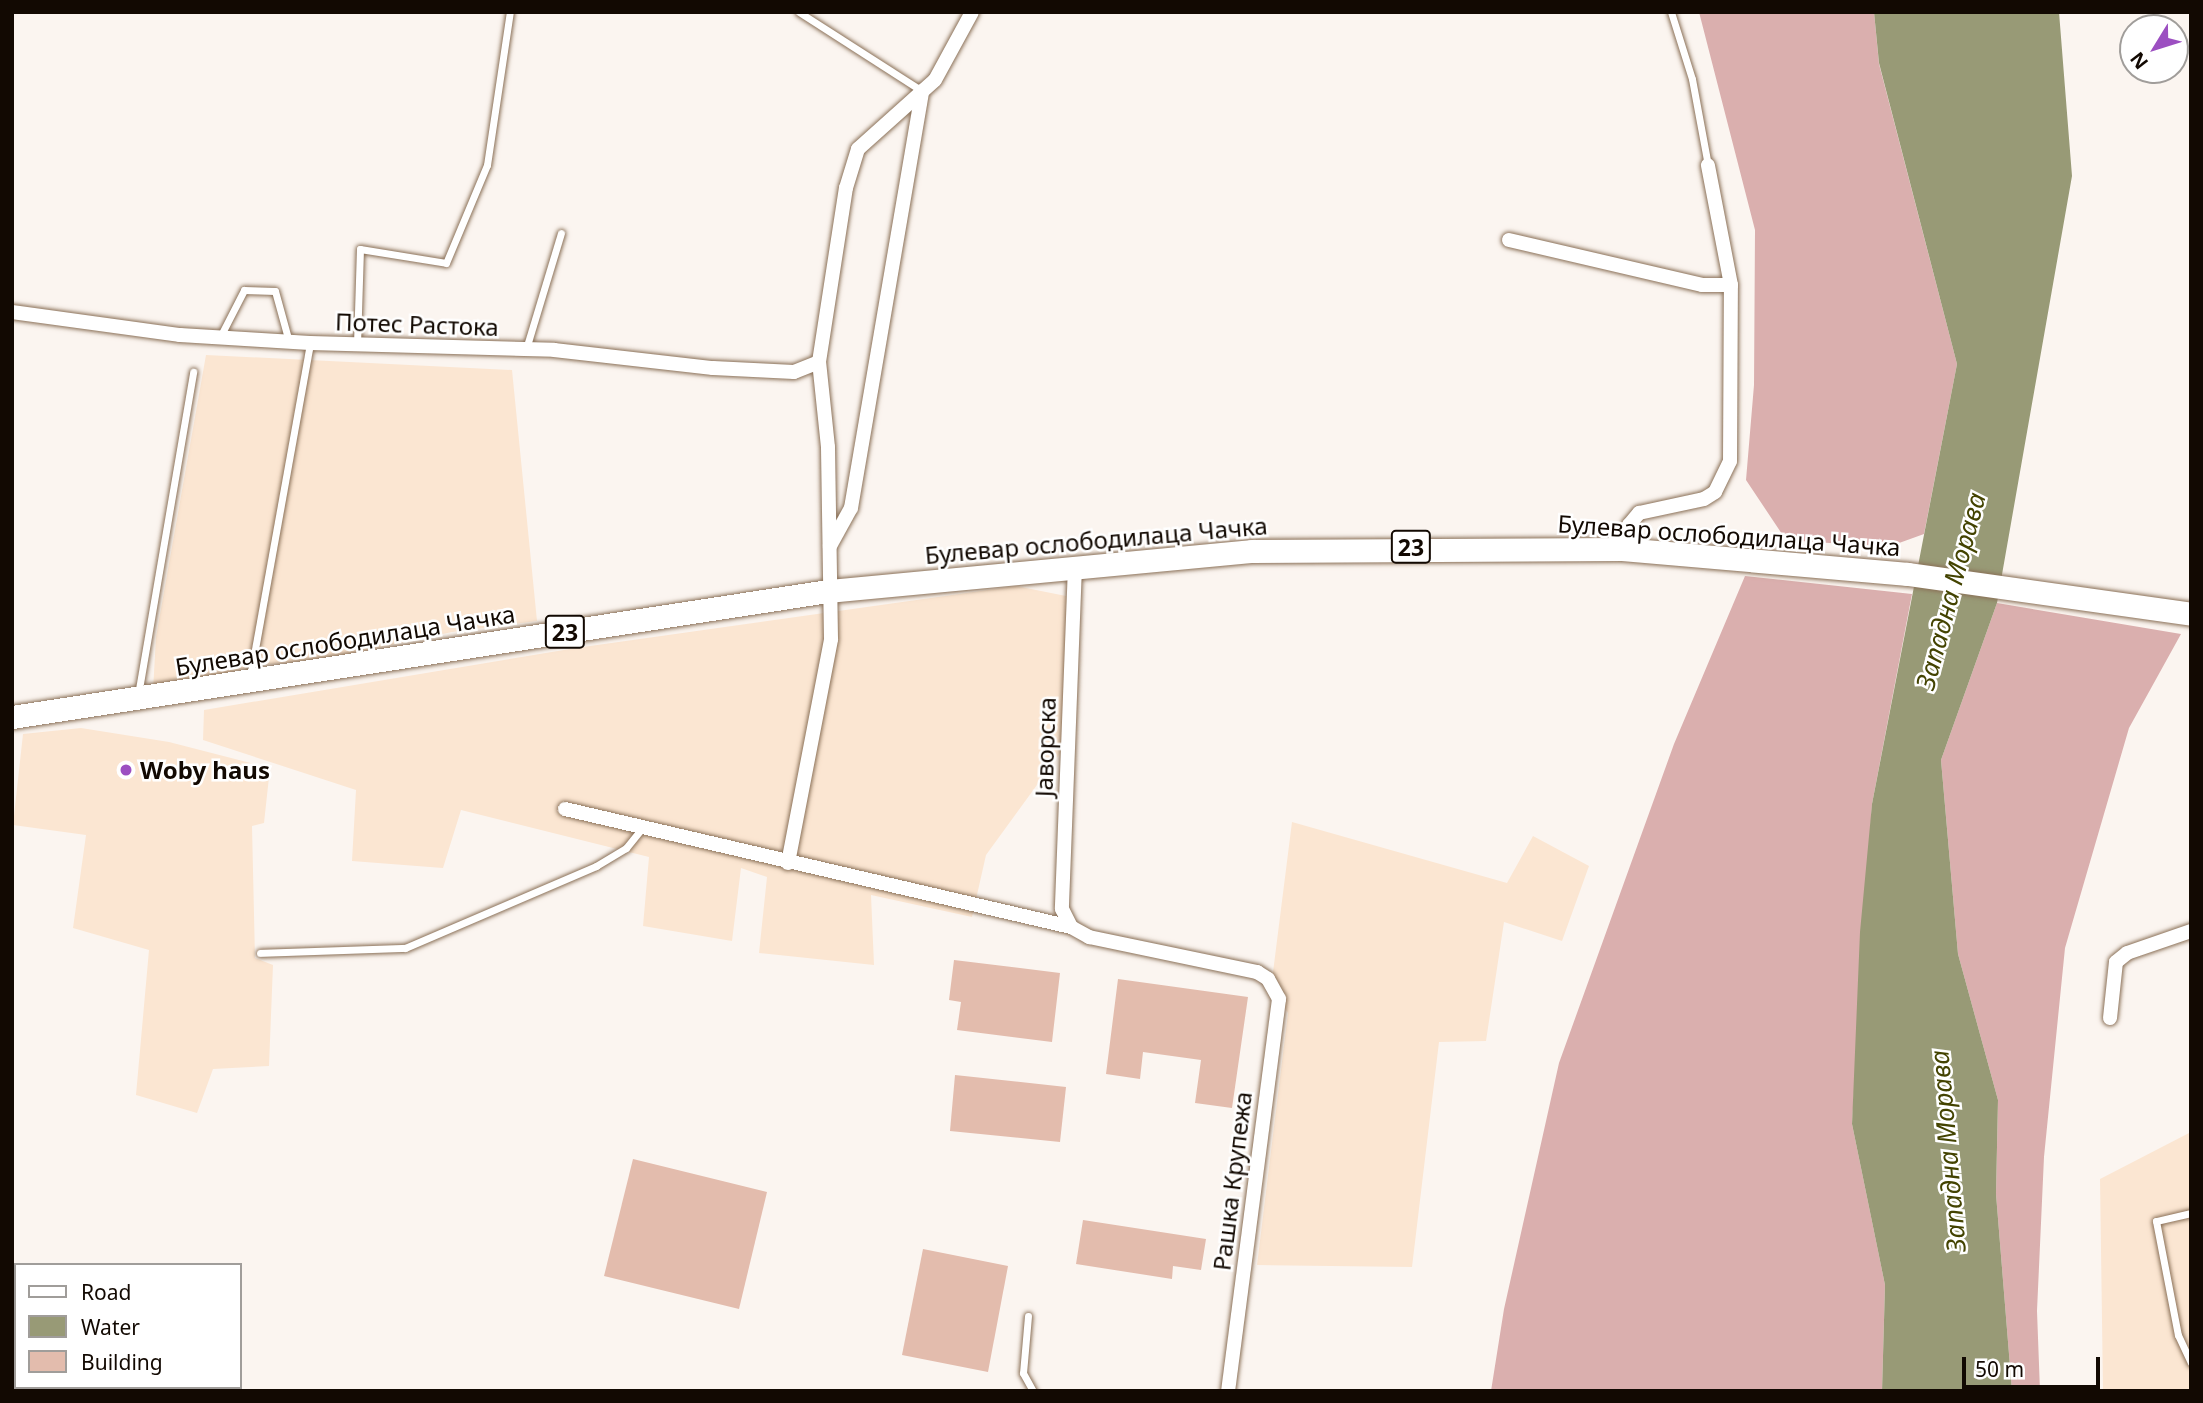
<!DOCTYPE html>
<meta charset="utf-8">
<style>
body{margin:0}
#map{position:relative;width:2203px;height:1403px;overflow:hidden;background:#fbf5f0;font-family:"Noto Sans",sans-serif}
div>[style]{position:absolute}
.built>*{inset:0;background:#fbe6d2}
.forest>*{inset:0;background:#daafae}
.water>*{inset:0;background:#989a76}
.building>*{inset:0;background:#e3bcad}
.roads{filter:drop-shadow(0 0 2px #8a7057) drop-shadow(0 0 2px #8a7057)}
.lane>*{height:7px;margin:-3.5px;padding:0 3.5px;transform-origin:3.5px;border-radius:3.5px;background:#fff}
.street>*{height:14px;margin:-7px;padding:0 7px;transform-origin:7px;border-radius:7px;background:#fff}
.primary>*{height:23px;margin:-11.5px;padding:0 11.5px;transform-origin:11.5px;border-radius:11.5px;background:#fff}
.dots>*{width:19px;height:19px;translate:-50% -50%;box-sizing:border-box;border:4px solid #fff;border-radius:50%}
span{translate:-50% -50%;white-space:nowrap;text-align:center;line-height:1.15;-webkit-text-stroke:5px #fff;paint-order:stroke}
.shield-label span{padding:2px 5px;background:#fff;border:2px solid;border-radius:5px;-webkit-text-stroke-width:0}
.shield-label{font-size:23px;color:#120902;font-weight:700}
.street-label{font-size:24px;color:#120902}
.poi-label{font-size:24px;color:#120902;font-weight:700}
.left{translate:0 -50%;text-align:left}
.water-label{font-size:26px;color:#434301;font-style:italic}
.frame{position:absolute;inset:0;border:14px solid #120902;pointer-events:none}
.legend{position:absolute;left:14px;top:1263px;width:228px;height:126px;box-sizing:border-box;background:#fff;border:2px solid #a09d9a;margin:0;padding:9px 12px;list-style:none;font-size:21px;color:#120902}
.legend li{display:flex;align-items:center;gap:14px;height:35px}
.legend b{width:35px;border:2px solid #a09d9a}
.north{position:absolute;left:2119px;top:14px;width:70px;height:70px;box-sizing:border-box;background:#fff;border:2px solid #a09d9a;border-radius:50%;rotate:232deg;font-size:19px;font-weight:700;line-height:28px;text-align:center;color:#120902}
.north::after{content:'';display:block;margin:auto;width:24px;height:32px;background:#9c4fc1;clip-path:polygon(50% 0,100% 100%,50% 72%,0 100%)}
.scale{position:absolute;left:1962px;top:1357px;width:138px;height:32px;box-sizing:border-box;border:4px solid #120902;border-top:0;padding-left:9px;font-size:21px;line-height:24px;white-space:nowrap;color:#120902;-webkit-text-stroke:5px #fff;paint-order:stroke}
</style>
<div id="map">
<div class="built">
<i style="clip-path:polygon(206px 355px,512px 370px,537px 621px,452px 632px,336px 657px,254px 666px,153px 691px,156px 637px)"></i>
<i style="clip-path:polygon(1016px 586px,1081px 599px,1069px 741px,986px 855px,972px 917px,871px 895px,874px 965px,759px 953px,767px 877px,741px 868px,732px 941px,643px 926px,649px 857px,461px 810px,443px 868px,352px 861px,356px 790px,203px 740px,204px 710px,576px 648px)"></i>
<i style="clip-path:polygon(81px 728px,169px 742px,270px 768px,264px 823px,252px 826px,255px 958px,273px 965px,269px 1066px,213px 1069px,197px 1113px,136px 1095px,149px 950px,73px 928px,86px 835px,13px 825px,23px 734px)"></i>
<i style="clip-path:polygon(1292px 822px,1507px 883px,1533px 836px,1589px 866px,1562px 941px,1504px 922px,1486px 1041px,1439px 1042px,1412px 1267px,1257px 1265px,1288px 1013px,1271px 988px)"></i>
<i style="clip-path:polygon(2191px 1132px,2191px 1391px,2103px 1391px,2100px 1179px)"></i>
</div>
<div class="forest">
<i style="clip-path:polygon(1699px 12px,1874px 12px,1879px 64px,1957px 364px,1924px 534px,1888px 547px,1786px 540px,1746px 480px,1754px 385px,1755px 230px)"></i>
<i style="clip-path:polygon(1745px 576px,1912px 594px,1872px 804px,1852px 1124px,1885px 1285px,1882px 1391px,1491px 1391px,1504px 1309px,1559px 1063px,1674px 744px)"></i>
<i style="clip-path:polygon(1997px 603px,2181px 634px,2129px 728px,2065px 948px,2044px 1157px,2037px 1311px,2040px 1391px,2012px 1391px,1996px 1194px,1998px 1100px,1958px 954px,1941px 760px)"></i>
</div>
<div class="water">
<i style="clip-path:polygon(1874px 12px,2059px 12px,2072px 176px,1997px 603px,1941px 760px,1958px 954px,1998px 1100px,1996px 1194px,2012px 1391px,1882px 1391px,1885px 1285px,1852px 1124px,1860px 932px,1872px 804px,1957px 364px,1879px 63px)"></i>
</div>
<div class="building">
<i style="clip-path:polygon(954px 960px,1060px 973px,1052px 1042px,957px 1030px,961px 1002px,949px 1000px)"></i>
<i style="clip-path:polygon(1118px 979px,1248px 997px,1232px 1108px,1195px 1103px,1201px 1060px,1143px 1052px,1140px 1079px,1106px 1074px)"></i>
<i style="clip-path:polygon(955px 1075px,1066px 1087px,1060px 1142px,950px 1131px)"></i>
<i style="clip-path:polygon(633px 1159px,767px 1192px,739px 1309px,604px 1276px)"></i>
<i style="clip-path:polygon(1083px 1220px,1206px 1239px,1201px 1270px,1173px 1266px,1172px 1279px,1076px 1264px)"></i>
<i style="clip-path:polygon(923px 1249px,1008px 1266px,988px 1372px,902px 1355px)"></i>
</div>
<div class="roads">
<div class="lane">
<i style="left:799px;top:12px;width:146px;rotate:32.7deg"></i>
<i style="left:1671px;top:12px;width:70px;rotate:72.6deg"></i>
<i style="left:1692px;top:79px;width:87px;rotate:79.5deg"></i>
<i style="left:220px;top:337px;width:53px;rotate:-62.9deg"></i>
<i style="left:244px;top:290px;width:31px;rotate:2deg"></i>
<i style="left:275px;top:291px;width:53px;rotate:74.6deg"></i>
<i style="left:357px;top:344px;width:95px;rotate:-88.2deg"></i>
<i style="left:360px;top:249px;width:87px;rotate:9.2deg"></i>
<i style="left:446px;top:263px;width:106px;rotate:-67.3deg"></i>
<i style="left:487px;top:165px;width:155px;rotate:-81.5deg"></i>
<i style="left:526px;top:349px;width:121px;rotate:-73.2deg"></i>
<i style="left:250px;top:677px;width:339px;rotate:-79.8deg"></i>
<i style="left:138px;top:695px;width:328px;rotate:-80.3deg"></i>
<i style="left:260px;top:953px;width:145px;rotate:-2deg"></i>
<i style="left:405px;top:948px;width:208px;rotate:-23.2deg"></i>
<i style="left:596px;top:866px;width:35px;rotate:-31deg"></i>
<i style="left:626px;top:848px;width:26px;rotate:-51deg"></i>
<i style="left:2191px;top:1213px;width:36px;rotate:167deg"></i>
<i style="left:2156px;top:1221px;width:116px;rotate:79.1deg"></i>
<i style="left:2178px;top:1335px;width:31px;rotate:65deg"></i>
<i style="left:1028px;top:1316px;width:57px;rotate:95deg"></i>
<i style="left:1023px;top:1373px;width:21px;rotate:61deg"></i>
</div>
<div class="street">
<i style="left:1509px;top:240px;width:198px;rotate:13.1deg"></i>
<i style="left:1702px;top:285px;width:29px"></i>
<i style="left:12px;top:312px;width:170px;rotate:7.8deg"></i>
<i style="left:180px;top:335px;width:130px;rotate:3.5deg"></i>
<i style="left:310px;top:343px;width:244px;rotate:1.6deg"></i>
<i style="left:554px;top:350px;width:160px;rotate:6.5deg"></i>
<i style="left:713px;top:368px;width:81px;rotate:2.8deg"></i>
<i style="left:794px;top:372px;width:27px;rotate:-22deg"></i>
<i style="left:830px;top:546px;width:43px;rotate:-61.1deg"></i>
<i style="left:851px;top:508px;width:423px;rotate:-80.3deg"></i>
<i style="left:1622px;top:549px;width:25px;rotate:-74deg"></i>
<i style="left:1629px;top:525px;width:16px;rotate:-50deg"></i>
<i style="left:1639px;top:513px;width:66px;rotate:-12.2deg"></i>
<i style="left:1704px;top:499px;width:13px;rotate:-32deg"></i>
<i style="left:1715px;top:492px;width:34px;rotate:-64deg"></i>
<i style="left:1730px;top:461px;width:176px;rotate:-89.7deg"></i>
<i style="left:1731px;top:285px;width:122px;rotate:-100.9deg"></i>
<i style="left:1075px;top:566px;width:343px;rotate:92.2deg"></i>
<i style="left:1062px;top:909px;width:20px;rotate:63deg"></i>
<i style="left:1071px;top:927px;width:21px;rotate:29deg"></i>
<i style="left:1089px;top:937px;width:172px;rotate:11.8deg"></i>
<i style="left:1257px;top:972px;width:13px;rotate:32deg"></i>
<i style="left:1268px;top:979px;width:23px;rotate:61deg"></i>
<i style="left:1279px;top:999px;width:395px;rotate:97.4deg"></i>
<i style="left:565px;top:809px;width:520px;rotate:13.13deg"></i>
<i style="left:788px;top:863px;width:228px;rotate:-79.1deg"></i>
<i style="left:831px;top:639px;width:192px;rotate:-90.9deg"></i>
<i style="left:828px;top:447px;width:85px;rotate:-96deg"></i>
<i style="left:819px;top:362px;width:176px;rotate:-81.2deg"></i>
<i style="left:846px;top:188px;width:41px;rotate:-72.9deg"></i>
<i style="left:858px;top:149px;width:103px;rotate:-41.9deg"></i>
<i style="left:935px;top:80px;width:77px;rotate:-61.4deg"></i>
<i style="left:2110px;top:1018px;width:56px;rotate:-83.9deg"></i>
<i style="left:2116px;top:962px;width:14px;rotate:-39deg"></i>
<i style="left:2127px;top:953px;width:68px;rotate:-19deg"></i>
</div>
<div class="primary">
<i style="left:12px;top:717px;width:826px;rotate:-8.78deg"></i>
<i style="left:828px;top:591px;width:426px;rotate:-5.4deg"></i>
<i style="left:1252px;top:551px;width:370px;rotate:-0.3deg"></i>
<i style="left:1622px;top:549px;width:287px;rotate:5deg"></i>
<i style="left:1908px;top:574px;width:286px;rotate:8deg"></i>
</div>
</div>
<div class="dots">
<i style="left:126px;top:770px;background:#9c4fc1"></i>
</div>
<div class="shield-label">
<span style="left:1411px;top:547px">23</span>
<span style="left:565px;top:632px">23</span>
</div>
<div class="street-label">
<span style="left:417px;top:324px;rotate:2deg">Потес Растока</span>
<span style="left:1729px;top:535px;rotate:4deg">Булевар ослободилаца Чачка</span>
<span style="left:1096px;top:540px;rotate:-5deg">Булевар ослободилаца Чачка</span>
<span style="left:345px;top:640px;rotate:-9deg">Булевар ослободилаца Чачка</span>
<span style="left:1045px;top:747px;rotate:-88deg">Јаворска</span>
<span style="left:1232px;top:1181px;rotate:-83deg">Рашка Крупежа</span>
</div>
<div class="poi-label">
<span class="left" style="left:140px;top:770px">Woby haus</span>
</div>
<div class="water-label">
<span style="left:1951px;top:591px;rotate:-75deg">Западна Морава</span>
<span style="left:1948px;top:1151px;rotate:-95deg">Западна Морава</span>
</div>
<div class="frame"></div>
<ul class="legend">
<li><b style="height:9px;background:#fff"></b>Road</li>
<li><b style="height:19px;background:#989a76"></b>Water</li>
<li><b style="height:19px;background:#e3bcad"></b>Building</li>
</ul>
<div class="north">N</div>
<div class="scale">50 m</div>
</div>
